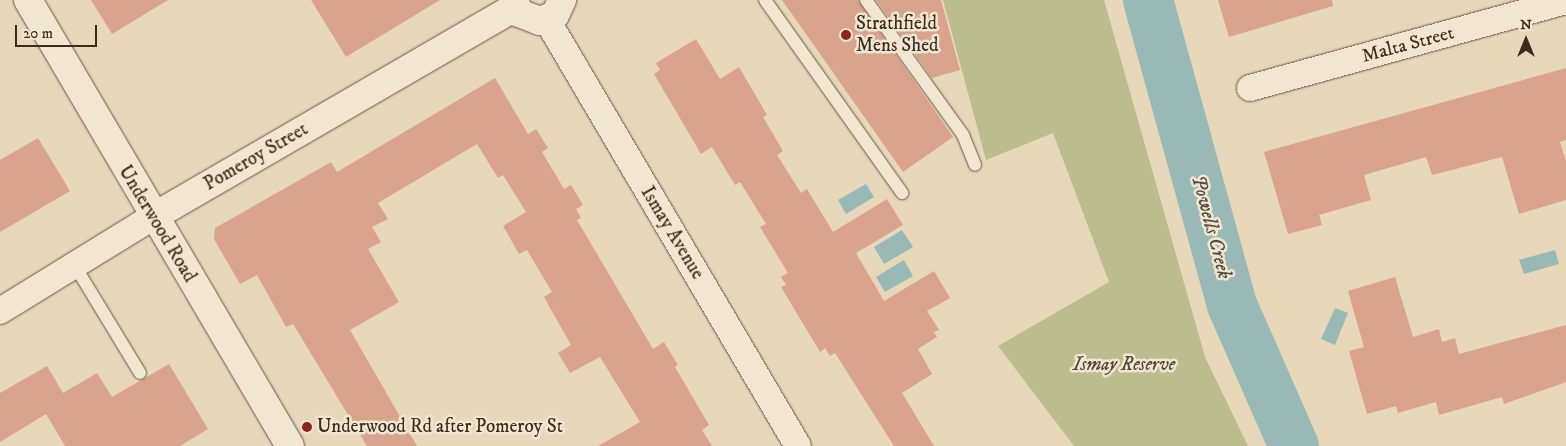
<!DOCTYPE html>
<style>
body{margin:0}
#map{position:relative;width:1566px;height:446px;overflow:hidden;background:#e8d8ba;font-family:"IM FELL DW Pica",serif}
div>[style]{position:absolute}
.green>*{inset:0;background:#bbbd8c}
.water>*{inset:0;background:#98b9b5}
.river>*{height:50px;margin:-25px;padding:0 25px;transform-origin:25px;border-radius:25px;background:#98b9b5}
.building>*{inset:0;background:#daa38b}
.roads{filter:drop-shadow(0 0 1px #665744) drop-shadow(0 0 1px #665744)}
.service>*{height:12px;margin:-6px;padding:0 6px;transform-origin:6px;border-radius:6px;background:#f0e6d2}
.minor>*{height:26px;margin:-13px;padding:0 13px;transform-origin:13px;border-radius:13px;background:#f0e6d2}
.secondary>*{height:28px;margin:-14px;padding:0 14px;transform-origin:14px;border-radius:14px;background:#f0e6d2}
.dots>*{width:14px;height:14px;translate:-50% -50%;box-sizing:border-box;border:2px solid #f0e6d2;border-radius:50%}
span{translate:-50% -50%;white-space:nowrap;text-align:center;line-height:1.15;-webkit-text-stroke:5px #f0e6d2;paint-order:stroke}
.poi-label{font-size:19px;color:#3b2c1c}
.left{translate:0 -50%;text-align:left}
.street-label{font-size:19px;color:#3b2c1c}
.park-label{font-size:19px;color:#554932;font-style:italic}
.water-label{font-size:20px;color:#524f42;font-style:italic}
.north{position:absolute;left:1501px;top:15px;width:50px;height:50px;-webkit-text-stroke:4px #f0e6d2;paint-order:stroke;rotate:0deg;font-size:14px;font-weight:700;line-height:20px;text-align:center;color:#3b2c1c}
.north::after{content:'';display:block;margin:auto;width:18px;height:22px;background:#3b2c1c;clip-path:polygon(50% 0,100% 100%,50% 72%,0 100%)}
.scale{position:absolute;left:15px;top:25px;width:82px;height:22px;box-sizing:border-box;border:2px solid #3b2c1c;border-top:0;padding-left:6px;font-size:15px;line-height:18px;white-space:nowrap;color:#3b2c1c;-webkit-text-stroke:4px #f0e6d2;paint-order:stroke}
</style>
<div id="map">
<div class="green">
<i style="clip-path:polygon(943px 0,1104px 0,1205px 357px,1248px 446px,1074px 446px,998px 346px,1109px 282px,1053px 133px,986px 160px)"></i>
</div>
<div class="water">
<i style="clip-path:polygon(866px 184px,874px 197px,846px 214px,838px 200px)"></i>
<i style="clip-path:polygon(902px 230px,913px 247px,884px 264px,874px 247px)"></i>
<i style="clip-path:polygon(1555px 250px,1559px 264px,1524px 274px,1519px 260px)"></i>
<i style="clip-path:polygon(904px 260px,913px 276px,885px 292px,876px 277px)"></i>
<i style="clip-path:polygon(1335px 308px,1348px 313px,1335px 345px,1321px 339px)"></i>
</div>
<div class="river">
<i style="left:1148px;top:0;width:316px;rotate:74.6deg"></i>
<i style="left:1232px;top:305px;width:154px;rotate:66.3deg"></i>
</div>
<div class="building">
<i style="clip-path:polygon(91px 0,168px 0,112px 34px)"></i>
<i style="clip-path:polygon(311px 0,440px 0,346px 57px)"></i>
<i style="clip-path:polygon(782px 0,858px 0,953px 137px,903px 172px)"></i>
<i style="clip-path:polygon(876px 0,941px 0,960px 70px,932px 78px)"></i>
<i style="clip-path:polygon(1218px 0,1332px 0,1333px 6px,1229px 37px)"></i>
<i style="clip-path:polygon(696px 39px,720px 79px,739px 67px,767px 115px,763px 117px,783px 151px,777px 155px,801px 193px,807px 189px,833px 232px,887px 199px,903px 225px,856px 253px,884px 301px,934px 271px,950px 298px,927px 311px,939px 330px,934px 332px,937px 337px,918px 349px,932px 374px,902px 393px,934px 446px,894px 446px,835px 353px,830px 356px,825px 348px,820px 352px,781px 287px,786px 285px,781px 277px,788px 273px,760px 227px,766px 224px,740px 182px,735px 185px,712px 147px,701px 154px,654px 74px,660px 70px,656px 63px)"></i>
<i style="clip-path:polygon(1566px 68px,1566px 140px,1560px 142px,1566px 161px,1566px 200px,1519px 214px,1502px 157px,1432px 175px,1426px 157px,1364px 175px,1371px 200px,1319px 215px,1322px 225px,1288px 234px,1264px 152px)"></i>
<i style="clip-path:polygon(495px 78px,528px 134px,536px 129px,548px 148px,542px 152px,564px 189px,571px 185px,583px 205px,576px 209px,581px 218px,577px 220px,653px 349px,664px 342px,678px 365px,675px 367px,709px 425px,702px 430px,712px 446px,598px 446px,640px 422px,600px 357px,570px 373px,558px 353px,571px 345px,544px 297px,552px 292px,527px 250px,519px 254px,503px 226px,526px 212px,503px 175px,498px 178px,477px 144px,378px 203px,388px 219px,372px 227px,381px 242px,368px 249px,399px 302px,350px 330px,417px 446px,367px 446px,293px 324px,286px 327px,257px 275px,240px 284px,214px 239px,215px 228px,331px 162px,337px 172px)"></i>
<i style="clip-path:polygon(38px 138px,70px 191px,0 232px,0 160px)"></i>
<i style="clip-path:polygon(1395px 277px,1413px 337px,1439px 329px,1442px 342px,1455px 338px,1459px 354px,1566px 325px,1566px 382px,1504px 404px,1502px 397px,1439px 415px,1436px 402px,1398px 413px,1396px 406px,1367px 414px,1349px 351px,1364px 347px,1348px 291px)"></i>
<i style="clip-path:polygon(169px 364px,208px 429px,180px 446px,65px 446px,46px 414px,0 442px,0 393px,47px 366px,63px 393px,97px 373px,112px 397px)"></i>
</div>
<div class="roads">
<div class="service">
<i style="left:765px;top:0;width:237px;rotate:54.6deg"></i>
<i style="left:866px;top:0;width:166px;rotate:54.3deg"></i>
<i style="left:963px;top:135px;width:32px;rotate:68deg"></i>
<i style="left:75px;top:266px;width:125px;rotate:58.7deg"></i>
</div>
<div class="minor">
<i style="left:547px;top:20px;width:494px;rotate:59.5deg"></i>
<i style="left:1250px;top:88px;width:328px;rotate:-15.4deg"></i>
<i style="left:0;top:311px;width:180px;rotate:-31.6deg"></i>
</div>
<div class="secondary">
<i style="left:28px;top:0;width:517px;rotate:59.57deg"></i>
<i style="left:514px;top:0;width:14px;rotate:69deg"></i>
<i style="left:519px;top:13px;width:22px;rotate:21deg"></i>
<i style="left:540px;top:21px;width:16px;rotate:-22deg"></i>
<i style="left:555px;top:15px;width:17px;rotate:-65deg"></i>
<i style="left:153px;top:217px;width:419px;rotate:-30.1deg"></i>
</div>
</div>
<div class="dots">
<i style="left:846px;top:35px;background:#8f2418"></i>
<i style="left:307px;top:427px;background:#8f2418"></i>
</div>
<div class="poi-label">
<span class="left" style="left:856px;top:35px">Strathfield<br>Mens Shed</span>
<span class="left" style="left:317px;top:427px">Underwood Rd after Pomeroy St</span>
</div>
<div class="street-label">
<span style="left:1408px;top:45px;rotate:-15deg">Malta Street</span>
<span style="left:256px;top:157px;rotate:-30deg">Pomeroy Street</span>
<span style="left:157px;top:224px;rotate:59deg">Underwood Road</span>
<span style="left:672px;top:233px;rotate:59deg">Ismay Avenue</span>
</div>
<div class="park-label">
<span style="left:1124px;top:365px">Ismay Reserve</span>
</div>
<div class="water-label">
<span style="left:1211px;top:227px;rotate:75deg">Powells Creek</span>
</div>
<div class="north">N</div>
<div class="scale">20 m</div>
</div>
